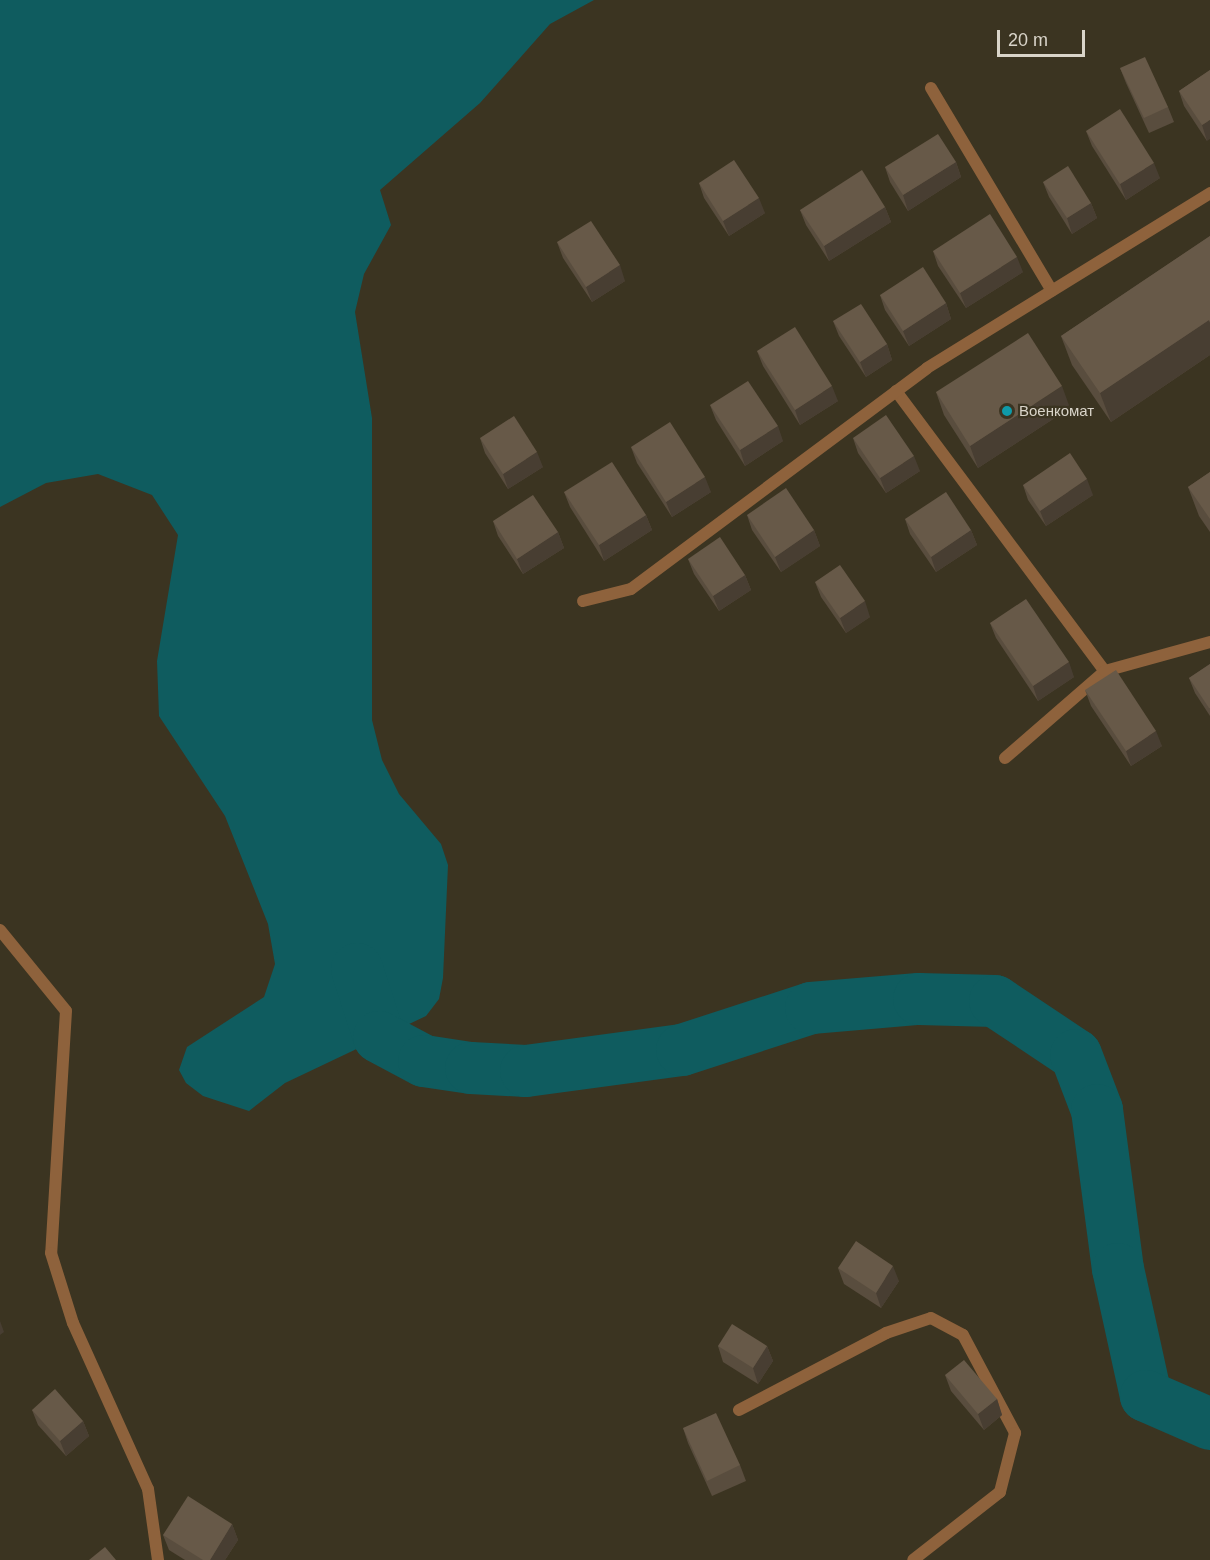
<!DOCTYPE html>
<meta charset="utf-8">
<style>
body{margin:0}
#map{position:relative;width:1210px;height:1560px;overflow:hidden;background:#3b3421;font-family:Helvetica,sans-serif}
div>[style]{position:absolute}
.water>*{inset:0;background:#0f5c5f}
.river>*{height:52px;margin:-26px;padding:0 26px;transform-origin:26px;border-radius:26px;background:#0f5c5f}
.lane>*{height:12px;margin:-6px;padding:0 6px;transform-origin:6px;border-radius:6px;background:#8e623c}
.street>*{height:12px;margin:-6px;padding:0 6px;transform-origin:6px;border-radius:6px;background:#8e623c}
.wall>*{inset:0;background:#594d3e}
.shaded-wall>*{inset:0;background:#483e32}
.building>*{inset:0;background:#675948}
.dots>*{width:16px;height:16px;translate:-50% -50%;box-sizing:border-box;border:3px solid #3b3421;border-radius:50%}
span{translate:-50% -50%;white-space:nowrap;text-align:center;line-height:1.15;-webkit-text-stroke:4.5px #3b3421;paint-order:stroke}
.poi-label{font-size:15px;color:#d9d4c9}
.left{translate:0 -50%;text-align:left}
.scale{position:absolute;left:997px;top:30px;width:88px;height:27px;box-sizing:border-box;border:3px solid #d9d4c9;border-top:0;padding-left:8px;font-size:18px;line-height:21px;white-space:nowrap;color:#d9d4c9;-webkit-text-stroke:4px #3b3421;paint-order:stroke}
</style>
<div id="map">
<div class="water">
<i style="clip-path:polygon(0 0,594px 0,550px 24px,480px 103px,380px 190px,391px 225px,364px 274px,355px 312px,372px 418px,372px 720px,382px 760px,399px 794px,441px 844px,448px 865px,443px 978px,439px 999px,426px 1016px,285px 1083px,249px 1111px,203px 1096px,186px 1083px,179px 1070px,187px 1047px,264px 997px,275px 964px,268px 924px,225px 816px,159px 716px,157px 661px,178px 535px,152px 495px,98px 474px,46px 483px,0 507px)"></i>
</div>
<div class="river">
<i style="left:357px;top:969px;width:71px;rotate:72.1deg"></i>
<i style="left:379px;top:1037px;width:51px;rotate:28.1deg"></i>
<i style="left:424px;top:1061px;width:48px;rotate:8.5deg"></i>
<i style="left:471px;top:1068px;width:55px;rotate:3.1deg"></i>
<i style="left:526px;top:1071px;width:157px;rotate:-7.7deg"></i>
<i style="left:682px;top:1050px;width:136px;rotate:-18deg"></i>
<i style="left:811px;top:1008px;width:108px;rotate:-4.8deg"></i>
<i style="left:919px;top:999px;width:76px;rotate:1.5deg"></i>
<i style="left:995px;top:1001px;width:97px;rotate:33.7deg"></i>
<i style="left:1076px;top:1055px;width:59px;rotate:69.1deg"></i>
<i style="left:1097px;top:1110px;width:160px;rotate:82.5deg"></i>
<i style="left:1118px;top:1269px;width:130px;rotate:77.6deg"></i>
<i style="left:1146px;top:1396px;width:70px;rotate:23.6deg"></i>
</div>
<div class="lane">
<i style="left:931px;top:88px;width:236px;rotate:59.2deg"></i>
<i style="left:0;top:930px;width:104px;rotate:50.8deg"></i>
<i style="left:66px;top:1011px;width:242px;rotate:93.5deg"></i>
<i style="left:51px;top:1253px;width:73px;rotate:72.6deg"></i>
<i style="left:73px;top:1323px;width:182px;rotate:65.7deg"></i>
<i style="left:148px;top:1489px;width:72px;rotate:82deg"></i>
<i style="left:739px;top:1410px;width:166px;rotate:-27.6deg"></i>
<i style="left:886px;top:1333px;width:47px;rotate:-18.4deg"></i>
<i style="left:931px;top:1318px;width:36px;rotate:28deg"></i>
<i style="left:963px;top:1335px;width:111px;rotate:62deg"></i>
<i style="left:1015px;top:1433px;width:61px;rotate:104.3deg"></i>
<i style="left:1000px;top:1492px;width:110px;rotate:142deg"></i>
</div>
<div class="street">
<i style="left:896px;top:391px;width:349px;rotate:53.3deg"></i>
<i style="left:583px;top:601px;width:49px;rotate:-14deg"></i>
<i style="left:631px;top:589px;width:369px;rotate:-36.7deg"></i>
<i style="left:927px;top:368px;width:333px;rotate:-31.7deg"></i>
<i style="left:1005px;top:758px;width:133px;rotate:-41deg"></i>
<i style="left:1105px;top:671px;width:109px;rotate:-15.4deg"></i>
</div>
<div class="wall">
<i style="clip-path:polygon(1120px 68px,1168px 107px,1174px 122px,1149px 133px,1126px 83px)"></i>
<i style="clip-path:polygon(1210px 70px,1207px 141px,1184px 106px,1179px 91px)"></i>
<i style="clip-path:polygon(1086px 131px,1160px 178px,1126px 200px,1092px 146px)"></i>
<i style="clip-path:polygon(956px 162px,961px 177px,908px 211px,890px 182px,885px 167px)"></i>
<i style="clip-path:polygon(1043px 182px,1091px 203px,1097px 218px,1072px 234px,1049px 197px)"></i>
<i style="clip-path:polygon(699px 183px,765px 213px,729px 236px,704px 198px)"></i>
<i style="clip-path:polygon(885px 207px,891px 222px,829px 261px,806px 225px,800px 210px)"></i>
<i style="clip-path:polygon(1210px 236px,1210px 355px,1111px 422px,1072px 365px,1061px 336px)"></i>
<i style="clip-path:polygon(557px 242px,625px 281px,592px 302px,563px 258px)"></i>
<i style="clip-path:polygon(933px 251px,1023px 272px,966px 308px,938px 266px)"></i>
<i style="clip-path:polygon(880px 295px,946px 303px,951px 319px,909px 346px,885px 310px)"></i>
<i style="clip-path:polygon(833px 321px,887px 344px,892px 360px,866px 377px,839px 336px)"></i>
<i style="clip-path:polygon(757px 351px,838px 401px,800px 425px,763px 366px)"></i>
<i style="clip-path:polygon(936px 392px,1070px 408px,978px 468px,944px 415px)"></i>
<i style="clip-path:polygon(710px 405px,783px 441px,745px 466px,716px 420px)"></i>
<i style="clip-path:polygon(480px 438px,543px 467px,508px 489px,485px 453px)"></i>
<i style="clip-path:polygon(853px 438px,920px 471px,886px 493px,858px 453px)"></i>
<i style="clip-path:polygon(631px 447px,711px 492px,672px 517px,637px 463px)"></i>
<i style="clip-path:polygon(1210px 472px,1210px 532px,1199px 516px,1188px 487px)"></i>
<i style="clip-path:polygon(1023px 485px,1093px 495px,1046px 526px,1028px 500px)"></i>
<i style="clip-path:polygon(564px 492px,646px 515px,652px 530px,604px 561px,570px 507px)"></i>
<i style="clip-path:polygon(747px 515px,814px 530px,820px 546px,781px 572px,752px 530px)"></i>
<i style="clip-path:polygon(905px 519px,971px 530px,977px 545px,936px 572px,910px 534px)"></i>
<i style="clip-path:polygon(493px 521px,558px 532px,564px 548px,523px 574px,498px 536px)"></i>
<i style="clip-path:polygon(688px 559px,745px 575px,751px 590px,719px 611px,694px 574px)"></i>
<i style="clip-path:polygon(815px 582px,870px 617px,846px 633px,821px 597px)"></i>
<i style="clip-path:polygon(990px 623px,1074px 677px,1038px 701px,996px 638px)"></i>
<i style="clip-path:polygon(1210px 664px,1210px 716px,1195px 693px,1189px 678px)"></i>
<i style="clip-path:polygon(1085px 690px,1162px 746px,1131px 766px,1091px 706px)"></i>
<i style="clip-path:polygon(838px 1268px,899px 1281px,881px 1308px,844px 1284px)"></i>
<i style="clip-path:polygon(718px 1346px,767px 1346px,773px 1361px,758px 1384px,723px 1362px)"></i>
<i style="clip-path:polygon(945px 1375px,997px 1399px,1002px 1415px,984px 1430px,951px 1391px)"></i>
<i style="clip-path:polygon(32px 1410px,83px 1421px,89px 1436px,66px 1456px,38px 1425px)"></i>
<i style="clip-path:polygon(683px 1428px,740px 1465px,746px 1481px,712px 1496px,688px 1443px)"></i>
<i style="clip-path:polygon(232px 1524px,238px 1540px,225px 1560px,185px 1560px,169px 1550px,163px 1535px)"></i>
</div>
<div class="shaded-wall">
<i style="clip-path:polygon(1210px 120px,1210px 139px,1207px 141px,1202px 125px)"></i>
<i style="clip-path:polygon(956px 162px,961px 177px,908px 211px,903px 195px)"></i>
<i style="clip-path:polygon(1154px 163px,1160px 178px,1126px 200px,1120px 184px)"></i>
<i style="clip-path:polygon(759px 198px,765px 213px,729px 236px,723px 221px)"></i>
<i style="clip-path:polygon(1091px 203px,1097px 218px,1072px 234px,1067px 218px)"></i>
<i style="clip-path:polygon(885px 207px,891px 222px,829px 261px,824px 246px)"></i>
<i style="clip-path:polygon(1017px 257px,1023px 272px,966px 308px,960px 293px)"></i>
<i style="clip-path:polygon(620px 265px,625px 281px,592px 302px,586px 287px)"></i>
<i style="clip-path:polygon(946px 303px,951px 319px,909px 346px,903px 331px)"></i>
<i style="clip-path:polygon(1209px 320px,1210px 323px,1210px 355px,1111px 422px,1100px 393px)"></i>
<i style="clip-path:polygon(887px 344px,892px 360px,866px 377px,860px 362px)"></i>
<i style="clip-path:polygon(832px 386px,838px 401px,800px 425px,795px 410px)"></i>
<i style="clip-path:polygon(1062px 386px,1070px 408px,978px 468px,970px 446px)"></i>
<i style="clip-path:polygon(778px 426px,783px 441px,745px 466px,740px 450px)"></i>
<i style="clip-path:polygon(537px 452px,543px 467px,508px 489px,503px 474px)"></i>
<i style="clip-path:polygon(914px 456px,920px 471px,886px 493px,880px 478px)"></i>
<i style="clip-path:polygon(705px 477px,711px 492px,672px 517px,666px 502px)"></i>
<i style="clip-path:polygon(1087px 479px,1093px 495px,1046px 526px,1040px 511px)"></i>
<i style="clip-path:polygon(646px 515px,652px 530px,604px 561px,599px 545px)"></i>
<i style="clip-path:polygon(814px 530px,820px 546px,781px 572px,775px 557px)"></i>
<i style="clip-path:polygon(971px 530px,977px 545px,936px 572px,931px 557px)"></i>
<i style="clip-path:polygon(558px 532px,564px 548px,523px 574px,517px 559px)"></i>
<i style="clip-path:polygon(745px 575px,751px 590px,719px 611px,713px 596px)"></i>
<i style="clip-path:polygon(865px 601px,870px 617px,846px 633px,840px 618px)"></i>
<i style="clip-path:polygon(1069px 662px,1074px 677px,1038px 701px,1033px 686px)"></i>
<i style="clip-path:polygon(1156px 731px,1162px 746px,1131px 766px,1126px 751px)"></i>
<i style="clip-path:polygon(893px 1266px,899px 1281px,881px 1308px,876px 1293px)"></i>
<i style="clip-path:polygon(0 1321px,4px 1332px,0 1335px)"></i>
<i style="clip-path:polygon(767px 1346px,773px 1361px,758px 1384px,753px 1368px)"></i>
<i style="clip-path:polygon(997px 1399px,1002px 1415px,984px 1430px,978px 1414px)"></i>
<i style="clip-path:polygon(83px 1421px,89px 1436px,66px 1456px,60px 1441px)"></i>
<i style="clip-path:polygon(232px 1524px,238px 1540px,225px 1560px,210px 1560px)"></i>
</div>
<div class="building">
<i style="clip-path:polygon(1145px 57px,1168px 107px,1144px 118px,1120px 68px)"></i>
<i style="clip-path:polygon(1210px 70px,1210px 120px,1202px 125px,1179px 91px)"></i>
<i style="clip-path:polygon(1120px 109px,1154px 163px,1120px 184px,1086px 131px)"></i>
<i style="clip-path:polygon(938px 134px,956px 162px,903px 195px,885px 167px)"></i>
<i style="clip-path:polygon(734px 160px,759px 198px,723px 221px,699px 183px)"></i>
<i style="clip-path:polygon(1068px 166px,1091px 203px,1067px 218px,1043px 182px)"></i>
<i style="clip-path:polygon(862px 170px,885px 207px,824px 246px,800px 210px)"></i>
<i style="clip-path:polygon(990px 214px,1017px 257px,960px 293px,933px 251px)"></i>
<i style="clip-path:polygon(591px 221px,620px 265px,586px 287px,557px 242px)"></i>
<i style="clip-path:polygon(1210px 236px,1210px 322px,1209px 320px,1100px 393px,1061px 336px)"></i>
<i style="clip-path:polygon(923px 267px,946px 303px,903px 331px,880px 295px)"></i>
<i style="clip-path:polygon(861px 304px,887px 344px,860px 362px,833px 321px)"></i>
<i style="clip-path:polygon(795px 327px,832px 386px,795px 410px,757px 351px)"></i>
<i style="clip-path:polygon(1028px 333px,1062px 386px,970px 446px,936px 392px)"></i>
<i style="clip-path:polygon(748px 381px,778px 426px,740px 450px,710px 405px)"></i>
<i style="clip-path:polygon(886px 415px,914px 456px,880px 478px,853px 438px)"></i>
<i style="clip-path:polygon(514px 416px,537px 452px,503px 474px,480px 438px)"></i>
<i style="clip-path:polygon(670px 422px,705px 477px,666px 502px,631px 447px)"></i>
<i style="clip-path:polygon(1070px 453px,1087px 479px,1040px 511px,1023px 485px)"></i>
<i style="clip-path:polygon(612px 462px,646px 515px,599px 545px,564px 492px)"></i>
<i style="clip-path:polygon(1210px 472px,1210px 519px,1188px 487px)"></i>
<i style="clip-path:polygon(786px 488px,814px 530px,775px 557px,747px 515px)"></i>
<i style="clip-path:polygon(946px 492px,971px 530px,931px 557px,905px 519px)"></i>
<i style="clip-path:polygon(533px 495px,558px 532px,517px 559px,493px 521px)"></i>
<i style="clip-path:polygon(720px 537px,745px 575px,713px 596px,688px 559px)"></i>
<i style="clip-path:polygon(840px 565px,865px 601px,840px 618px,815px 582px)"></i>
<i style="clip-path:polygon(1026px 599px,1069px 662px,1033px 686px,990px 623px)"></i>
<i style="clip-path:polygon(1210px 664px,1210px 708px,1209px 708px,1189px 678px)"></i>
<i style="clip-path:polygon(1116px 670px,1156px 731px,1126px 751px,1085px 690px)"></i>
<i style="clip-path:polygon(856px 1241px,893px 1266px,876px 1293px,838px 1268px)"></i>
<i style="clip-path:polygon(732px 1324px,767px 1346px,753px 1368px,718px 1346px)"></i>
<i style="clip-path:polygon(964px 1360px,997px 1399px,978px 1414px,945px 1375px)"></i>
<i style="clip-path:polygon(55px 1389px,83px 1421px,60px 1441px,32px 1410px)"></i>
<i style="clip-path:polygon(716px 1413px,740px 1465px,707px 1481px,683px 1428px)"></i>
<i style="clip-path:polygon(188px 1496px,232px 1524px,210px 1560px,203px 1560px,163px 1535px)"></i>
<i style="clip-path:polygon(105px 1547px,116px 1560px,89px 1560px)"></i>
</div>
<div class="dots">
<i style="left:1007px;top:411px;background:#0f9aa8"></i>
</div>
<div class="poi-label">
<span class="left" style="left:1019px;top:411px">Военкомат</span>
</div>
<div class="scale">20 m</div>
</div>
